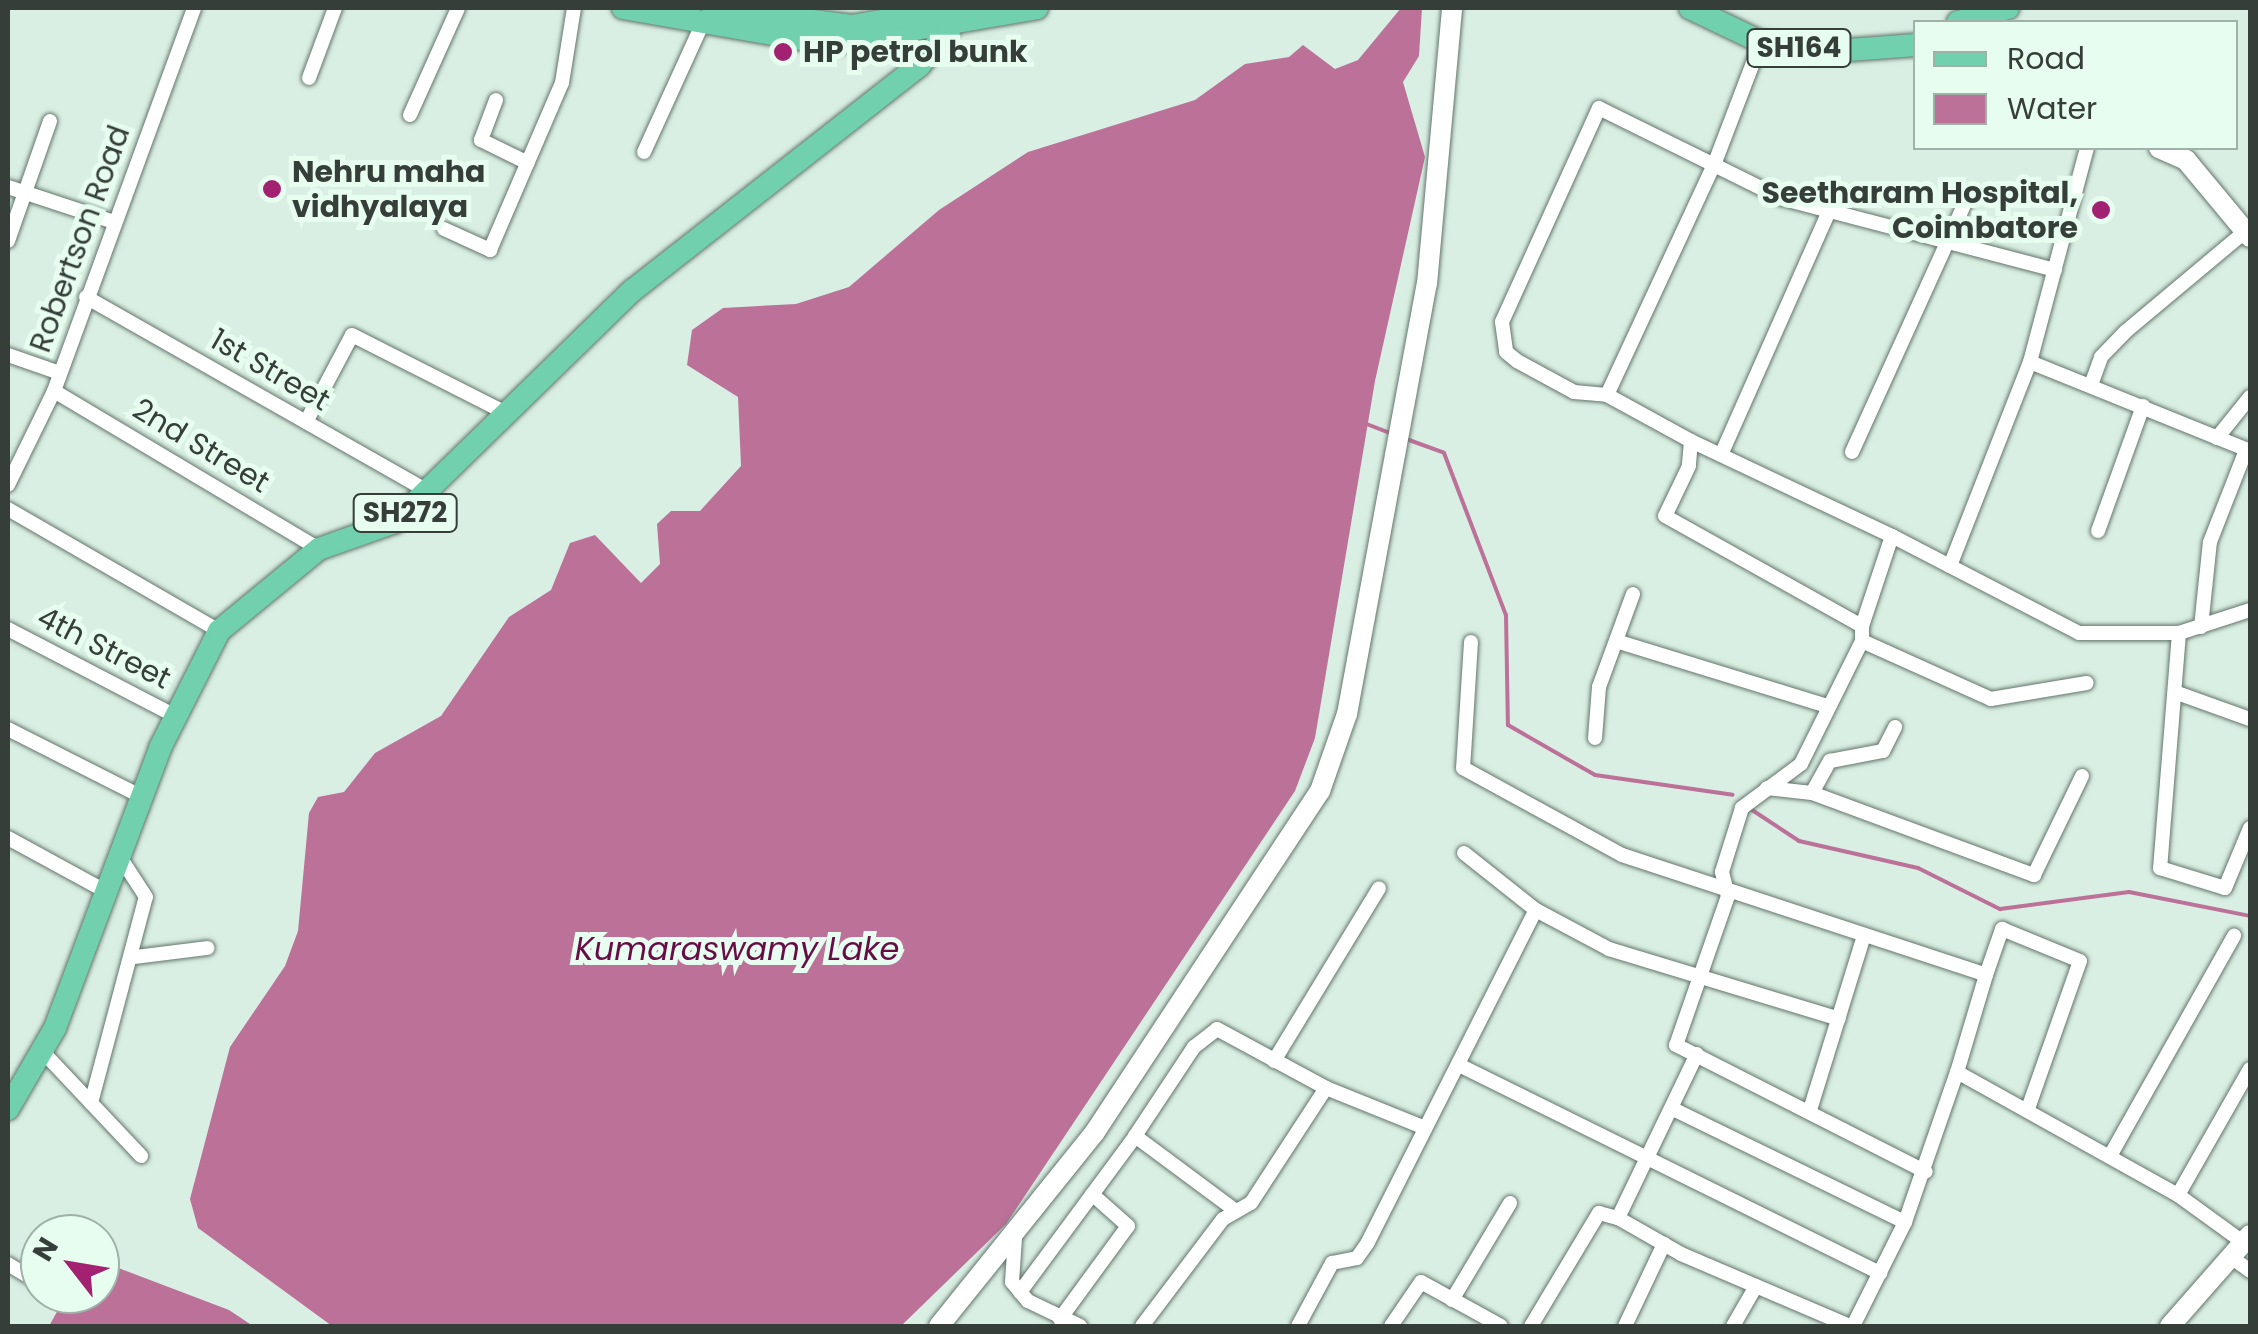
<!DOCTYPE html>
<style>
body{margin:0}
#map{position:relative;width:2258px;height:1334px;overflow:hidden;background:#daefe3;font-family:Poppins,sans-serif}
div>[style]{position:absolute}
.water>*{inset:0;background:#bc7198}
.stream>*{height:4px;margin:-2px;padding:0 2px;transform-origin:2px;border-radius:2px;background:#bc7198}
.roads{filter:drop-shadow(0 0 2px #62756b) drop-shadow(0 0 2px #62756b)}
.street>*{height:14px;margin:-7px;padding:0 7px;transform-origin:7px;border-radius:7px;background:#fff}
.secondary>*{height:20px;margin:-10px;padding:0 10px;transform-origin:10px;border-radius:10px;background:#fff}
.primary>*{height:22px;margin:-11px;padding:0 11px;transform-origin:11px;border-radius:11px;background:#71d0ad}
.dots>*{width:28px;height:28px;translate:-50% -50%;box-sizing:border-box;border:5px solid #e7fdf0;border-radius:50%}
span{translate:-50% -50%;white-space:nowrap;text-align:center;line-height:1.15;-webkit-text-stroke:10px #e7fdf0;paint-order:stroke}
.shield-label span{padding:2px 8px;background:#e7fdf0;border:2px solid;border-radius:8px;-webkit-text-stroke-width:0}
.shield-label{font-size:28px;color:#363e39;font-weight:700}
.poi-label{font-size:30px;color:#363e39;font-weight:700}
.left{translate:0 -50%;text-align:left}
.right{translate:-100% -50%;text-align:right}
.street-label{font-size:30px;color:#363e39}
.water-label{font-size:32px;color:#680c46;font-style:italic}
.frame{position:absolute;inset:0;border:10px solid #363e39;pointer-events:none}
.legend{position:absolute;left:1913px;top:20px;width:325px;height:130px;box-sizing:border-box;background:#e7fdf0;border:2px solid #a0b1a7;margin:0;padding:12px 18px;list-style:none;font-size:30px;color:#363e39}
.legend li{display:flex;align-items:center;gap:20px;height:50px}
.legend b{width:50px;border:2px solid #a0b1a7}
.north{position:absolute;left:20px;top:1214px;width:100px;height:100px;box-sizing:border-box;background:#e7fdf0;border:2px solid #a0b1a7;border-radius:50%;rotate:301deg;font-size:28px;font-weight:700;line-height:40px;text-align:center;color:#363e39}
.north::after{content:'';display:block;margin:auto;width:35px;height:45px;background:#a32171;clip-path:polygon(50% 0,100% 100%,50% 72%,0 100%)}
</style>
<div id="map">
<div class="water">
<i style="clip-path:polygon(1401px 8px,1422px 8px,1419px 56px,1403px 82px,1425px 157px,1375px 381px,1315px 738px,1295px 791px,1006px 1224px,901px 1326px,332px 1326px,198px 1228px,190px 1199px,230px 1047px,285px 966px,298px 931px,309px 813px,318px 797px,344px 792px,375px 753px,441px 716px,509px 617px,551px 590px,570px 543px,595px 535px,641px 583px,660px 564px,657px 524px,671px 511px,700px 511px,741px 466px,738px 397px,687px 365px,692px 330px,723px 308px,796px 304px,849px 287px,939px 210px,1028px 152px,1195px 100px,1245px 64px,1289px 57px,1303px 45px,1335px 69px,1358px 60px)"></i>
<i style="clip-path:polygon(100px 1261px,229px 1310px,253px 1326px,49px 1326px,67px 1294px,100px 1294px)"></i>
</div>
<div class="stream">
<i style="left:1364px;top:423px;width:26px;rotate:21deg"></i>
<i style="left:1409px;top:440px;width:37px;rotate:20deg"></i>
<i style="left:1444px;top:453px;width:173px;rotate:69.1deg"></i>
<i style="left:1506px;top:615px;width:110px;rotate:89deg"></i>
<i style="left:1508px;top:725px;width:100px;rotate:29.9deg"></i>
<i style="left:1595px;top:775px;width:139px;rotate:8.2deg"></i>
<i style="left:1749px;top:808px;width:60px;rotate:33.4deg"></i>
<i style="left:1799px;top:841px;width:122px;rotate:12.8deg"></i>
<i style="left:1918px;top:868px;width:92px;rotate:26.6deg"></i>
<i style="left:2000px;top:909px;width:130px;rotate:-7.5deg"></i>
<i style="left:2129px;top:892px;width:123px;rotate:11.2deg"></i>
</div>
<div class="roads">
<div class="street">
<i style="left:309px;top:78px;width:75px;rotate:-69.6deg"></i>
<i style="left:496px;top:100px;width:43px;rotate:110.6deg"></i>
<i style="left:481px;top:140px;width:52px;rotate:26.1deg"></i>
<i style="left:410px;top:115px;width:117px;rotate:-65.8deg"></i>
<i style="left:644px;top:152px;width:137px;rotate:-65.5deg"></i>
<i style="left:8px;top:187px;width:112px;rotate:18.3deg"></i>
<i style="left:444px;top:229px;width:51px;rotate:24.5deg"></i>
<i style="left:490px;top:250px;width:182px;rotate:-66.7deg"></i>
<i style="left:562px;top:83px;width:76px;rotate:-80.9deg"></i>
<i style="left:8px;top:241px;width:127px;rotate:-70.7deg"></i>
<i style="left:2055px;top:270px;width:283px;rotate:-165.3deg"></i>
<i style="left:1781px;top:198px;width:203px;rotate:-153.7deg"></i>
<i style="left:1599px;top:108px;width:235px;rotate:114.4deg"></i>
<i style="left:1502px;top:322px;width:30px;rotate:82deg"></i>
<i style="left:1506px;top:352px;width:14px;rotate:39deg"></i>
<i style="left:1517px;top:361px;width:65px;rotate:28.5deg"></i>
<i style="left:1574px;top:392px;width:33px;rotate:5deg"></i>
<i style="left:1607px;top:395px;width:96px;rotate:28.7deg"></i>
<i style="left:1691px;top:441px;width:25px;rotate:95deg"></i>
<i style="left:1689px;top:466px;width:55px;rotate:115.6deg"></i>
<i style="left:1665px;top:516px;width:226px;rotate:29.2deg"></i>
<i style="left:1862px;top:626px;width:95px;rotate:-71.6deg"></i>
<i style="left:1892px;top:536px;width:211px;rotate:27.4deg"></i>
<i style="left:2079px;top:633px;width:100px"></i>
<i style="left:2179px;top:633px;width:75px;rotate:-17.9deg"></i>
<i style="left:86px;top:297px;width:393px;rotate:29.6deg"></i>
<i style="left:8px;top:355px;width:55px;rotate:19.1deg"></i>
<i style="left:2030px;top:362px;width:237px;rotate:22deg"></i>
<i style="left:2091px;top:385px;width:30px;rotate:-70deg"></i>
<i style="left:2101px;top:357px;width:35px;rotate:-46deg"></i>
<i style="left:2125px;top:332px;width:158px;rotate:-39.9deg"></i>
<i style="left:54px;top:391px;width:309px;rotate:30.8deg"></i>
<i style="left:1607px;top:395px;width:254px;rotate:-65.1deg"></i>
<i style="left:1714px;top:165px;width:132px;rotate:-69.1deg"></i>
<i style="left:306px;top:422px;width:98px;rotate:-62.1deg"></i>
<i style="left:352px;top:335px;width:177px;rotate:26.9deg"></i>
<i style="left:2217px;top:438px;width:53px;rotate:-51.2deg"></i>
<i style="left:1691px;top:441px;width:222px;rotate:25.3deg"></i>
<i style="left:1852px;top:452px;width:281px;rotate:-65.6deg"></i>
<i style="left:1721px;top:455px;width:264px;rotate:-66.1deg"></i>
<i style="left:8px;top:485px;width:105px;rotate:-63.9deg"></i>
<i style="left:54px;top:391px;width:408px;rotate:-69.9deg"></i>
<i style="left:8px;top:509px;width:244px;rotate:30deg"></i>
<i style="left:2098px;top:531px;width:133px;rotate:-70.2deg"></i>
<i style="left:1950px;top:566px;width:219px;rotate:-68.6deg"></i>
<i style="left:2030px;top:362px;width:221px;rotate:-75.1deg"></i>
<i style="left:1862px;top:626px;width:15px;rotate:90deg"></i>
<i style="left:1862px;top:641px;width:137px;rotate:116.4deg"></i>
<i style="left:1801px;top:764px;width:74px;rotate:143.3deg"></i>
<i style="left:1742px;top:808px;width:67px;rotate:107.4deg"></i>
<i style="left:1722px;top:872px;width:25px;rotate:76deg"></i>
<i style="left:1728px;top:896px;width:158px;rotate:109.2deg"></i>
<i style="left:1676px;top:1045px;width:280px;rotate:26.9deg"></i>
<i style="left:2201px;top:627px;width:85px;rotate:-84deg"></i>
<i style="left:2210px;top:542px;width:99px;rotate:-68.6deg"></i>
<i style="left:8px;top:629px;width:188px;rotate:27.5deg"></i>
<i style="left:2179px;top:633px;width:236px;rotate:94.6deg"></i>
<i style="left:2160px;top:868px;width:68px;rotate:17.1deg"></i>
<i style="left:2225px;top:888px;width:65px;rotate:-67.4deg"></i>
<i style="left:1616px;top:641px;width:221px;rotate:17.1deg"></i>
<i style="left:1862px;top:641px;width:141px;rotate:24.2deg"></i>
<i style="left:1991px;top:699px;width:97px;rotate:-9.5deg"></i>
<i style="left:1471px;top:642px;width:126px;rotate:93.6deg"></i>
<i style="left:1463px;top:768px;width:181px;rotate:28.7deg"></i>
<i style="left:1622px;top:855px;width:383px;rotate:18.2deg"></i>
<i style="left:1986px;top:975px;width:101px;rotate:106.6deg"></i>
<i style="left:1957px;top:1072px;width:253px;rotate:29.1deg"></i>
<i style="left:2178px;top:1195px;width:82px;rotate:36deg"></i>
<i style="left:2180px;top:694px;width:74px;rotate:19.7deg"></i>
<i style="left:8px;top:729px;width:150px;rotate:26.9deg"></i>
<i style="left:1595px;top:738px;width:51px;rotate:-85.5deg"></i>
<i style="left:1599px;top:687px;width:99px;rotate:-69.9deg"></i>
<i style="left:1767px;top:788px;width:45px;rotate:6.3deg"></i>
<i style="left:1812px;top:793px;width:237px;rotate:20.3deg"></i>
<i style="left:2034px;top:875px;width:110px;rotate:-64.1deg"></i>
<i style="left:1812px;top:793px;width:37px;rotate:-61deg"></i>
<i style="left:1830px;top:761px;width:54px;rotate:-10.7deg"></i>
<i style="left:1883px;top:751px;width:27px;rotate:-63deg"></i>
<i style="left:8px;top:838px;width:113px;rotate:28.6deg"></i>
<i style="left:1464px;top:853px;width:92px;rotate:38.4deg"></i>
<i style="left:1536px;top:910px;width:83px;rotate:28.1deg"></i>
<i style="left:1609px;top:949px;width:240px;rotate:16.9deg"></i>
<i style="left:135px;top:957px;width:73px;rotate:-7.1deg"></i>
<i style="left:1986px;top:975px;width:49px;rotate:-70.8deg"></i>
<i style="left:2002px;top:929px;width:84px;rotate:22.3deg"></i>
<i style="left:2080px;top:961px;width:154px;rotate:109.4deg"></i>
<i style="left:43px;top:1052px;width:143px;rotate:46.7deg"></i>
<i style="left:1274px;top:1061px;width:202px;rotate:-58.7deg"></i>
<i style="left:1459px;top:1065px;width:470px;rotate:26.3deg"></i>
<i style="left:91px;top:1103px;width:213px;rotate:-75.1deg"></i>
<i style="left:146px;top:897px;width:48px;rotate:-123deg"></i>
<i style="left:1675px;top:1110px;width:256px;rotate:26deg"></i>
<i style="left:1905px;top:1222px;width:159px;rotate:-70.9deg"></i>
<i style="left:1810px;top:1110px;width:182px;rotate:-72.8deg"></i>
<i style="left:2110px;top:1156px;width:253px;rotate:-60.6deg"></i>
<i style="left:2178px;top:1195px;width:145px;rotate:-60.3deg"></i>
<i style="left:1236px;top:1211px;width:126px;rotate:-143.4deg"></i>
<i style="left:1135px;top:1136px;width:107px;rotate:-56.5deg"></i>
<i style="left:1194px;top:1047px;width:29px;rotate:-38deg"></i>
<i style="left:1217px;top:1029px;width:124px;rotate:28.4deg"></i>
<i style="left:1618px;top:1218px;width:73px;rotate:29.7deg"></i>
<i style="left:1681px;top:1254px;width:184px;rotate:23.1deg"></i>
<i style="left:1015px;top:1238px;width:44px;rotate:93.9deg"></i>
<i style="left:1012px;top:1282px;width:25px;rotate:50deg"></i>
<i style="left:1028px;top:1301px;width:58px;rotate:25.7deg"></i>
<i style="left:2231px;top:1257px;width:24px;rotate:36deg"></i>
<i style="left:8px;top:1264px;width:37px;rotate:31deg"></i>
<i style="left:1020px;top:1292px;width:195px;rotate:-53.5deg"></i>
<i style="left:1452px;top:1300px;width:113px;rotate:-59.1deg"></i>
<i style="left:1060px;top:1319px;width:115px;rotate:-53.8deg"></i>
<i style="left:1128px;top:1226px;width:48px;rotate:-138.4deg"></i>
<i style="left:1142px;top:1326px;width:134px;rotate:-52.9deg"></i>
<i style="left:1223px;top:1219px;width:32px;rotate:-30deg"></i>
<i style="left:1251px;top:1203px;width:137px;rotate:-56.9deg"></i>
<i style="left:1326px;top:1088px;width:107px;rotate:22deg"></i>
<i style="left:1298px;top:1326px;width:72px;rotate:-61.6deg"></i>
<i style="left:1332px;top:1263px;width:25px;rotate:-11deg"></i>
<i style="left:1357px;top:1258px;width:19px;rotate:-55deg"></i>
<i style="left:1368px;top:1242px;width:372px;rotate:-63.2deg"></i>
<i style="left:1391px;top:1326px;width:53px;rotate:-55.7deg"></i>
<i style="left:1421px;top:1282px;width:91px;rotate:28.8deg"></i>
<i style="left:1531px;top:1326px;width:132px;rotate:-59deg"></i>
<i style="left:1599px;top:1213px;width:20px;rotate:15deg"></i>
<i style="left:1618px;top:1218px;width:182px;rotate:-64.3deg"></i>
<i style="left:1625px;top:1326px;width:91px;rotate:-64.6deg"></i>
<i style="left:1733px;top:1326px;width:46px;rotate:-60.1deg"></i>
<i style="left:1853px;top:1326px;width:116px;rotate:-63.4deg"></i>
</div>
<div class="secondary">
<i style="left:2159px;top:148px;width:30px;rotate:24deg"></i>
<i style="left:2186px;top:160px;width:100px;rotate:50.3deg"></i>
<i style="left:939px;top:1326px;width:249px;rotate:-51.2deg"></i>
<i style="left:1095px;top:1132px;width:409px;rotate:-56.6deg"></i>
<i style="left:1320px;top:791px;width:82px;rotate:-70.7deg"></i>
<i style="left:1347px;top:714px;width:437px;rotate:-79.5deg"></i>
<i style="left:1427px;top:284px;width:277px;rotate:-84.8deg"></i>
<i style="left:2170px;top:1326px;width:121px;rotate:-48.7deg"></i>
</div>
<div class="primary">
<i style="left:623px;top:8px;width:209px;rotate:9.9deg"></i>
<i style="left:829px;top:44px;width:211px;rotate:-9.8deg"></i>
<i style="left:713px;top:8px;width:140px;rotate:7.4deg"></i>
<i style="left:852px;top:26px;width:106px;rotate:-9.8deg"></i>
<i style="left:1690px;top:8px;width:79px;rotate:25.6deg"></i>
<i style="left:1761px;top:42px;width:62px;rotate:9.3deg"></i>
<i style="left:1822px;top:52px;width:94px;rotate:-4.3deg"></i>
<i style="left:1958px;top:22px;width:52px;rotate:-15.6deg"></i>
<i style="left:8px;top:1109px;width:94px;rotate:-59.9deg"></i>
<i style="left:55px;top:1028px;width:299px;rotate:-69.4deg"></i>
<i style="left:160px;top:748px;width:131px;rotate:-63.2deg"></i>
<i style="left:219px;top:631px;width:129px;rotate:-39.4deg"></i>
<i style="left:319px;top:549px;width:81px;rotate:-19.6deg"></i>
<i style="left:395px;top:522px;width:332px;rotate:-44.3deg"></i>
<i style="left:633px;top:290px;width:363px;rotate:-38.1deg"></i>
<i style="left:919px;top:66px;width:49px;rotate:-50.8deg"></i>
<i style="left:950px;top:28px;width:19px;rotate:-108deg"></i>
</div>
</div>
<div class="dots">
<i style="left:783px;top:52px;background:#a32171"></i>
<i style="left:272px;top:189px;background:#a32171"></i>
<i style="left:2101px;top:210px;background:#a32171"></i>
</div>
<div class="shield-label">
<span style="left:1799px;top:48px">SH164</span>
<span style="left:405px;top:513px">SH272</span>
</div>
<div class="poi-label">
<span class="left" style="left:803px;top:52px">HP petrol bunk</span>
<span class="left" style="left:292px;top:189px">Nehru maha<br>vidhyalaya</span>
<span class="right" style="left:2078px;top:210px">Seetharam Hospital,<br>Coimbatore</span>
</div>
<div class="street-label">
<span style="left:80px;top:239px;rotate:-70deg">Robertson Road</span>
<span style="left:270px;top:370px;rotate:30deg">1st Street</span>
<span style="left:201px;top:446px;rotate:31deg">2nd Street</span>
<span style="left:104px;top:648px;rotate:27deg">4th Street</span>
</div>
<div class="water-label">
<span style="left:737px;top:949px">Kumaraswamy Lake</span>
</div>
<div class="frame"></div>
<ul class="legend">
<li><b style="height:12px;background:#71d0ad"></b>Road</li>
<li><b style="height:28px;background:#bc7198"></b>Water</li>
</ul>
<div class="north">N</div>
</div>
